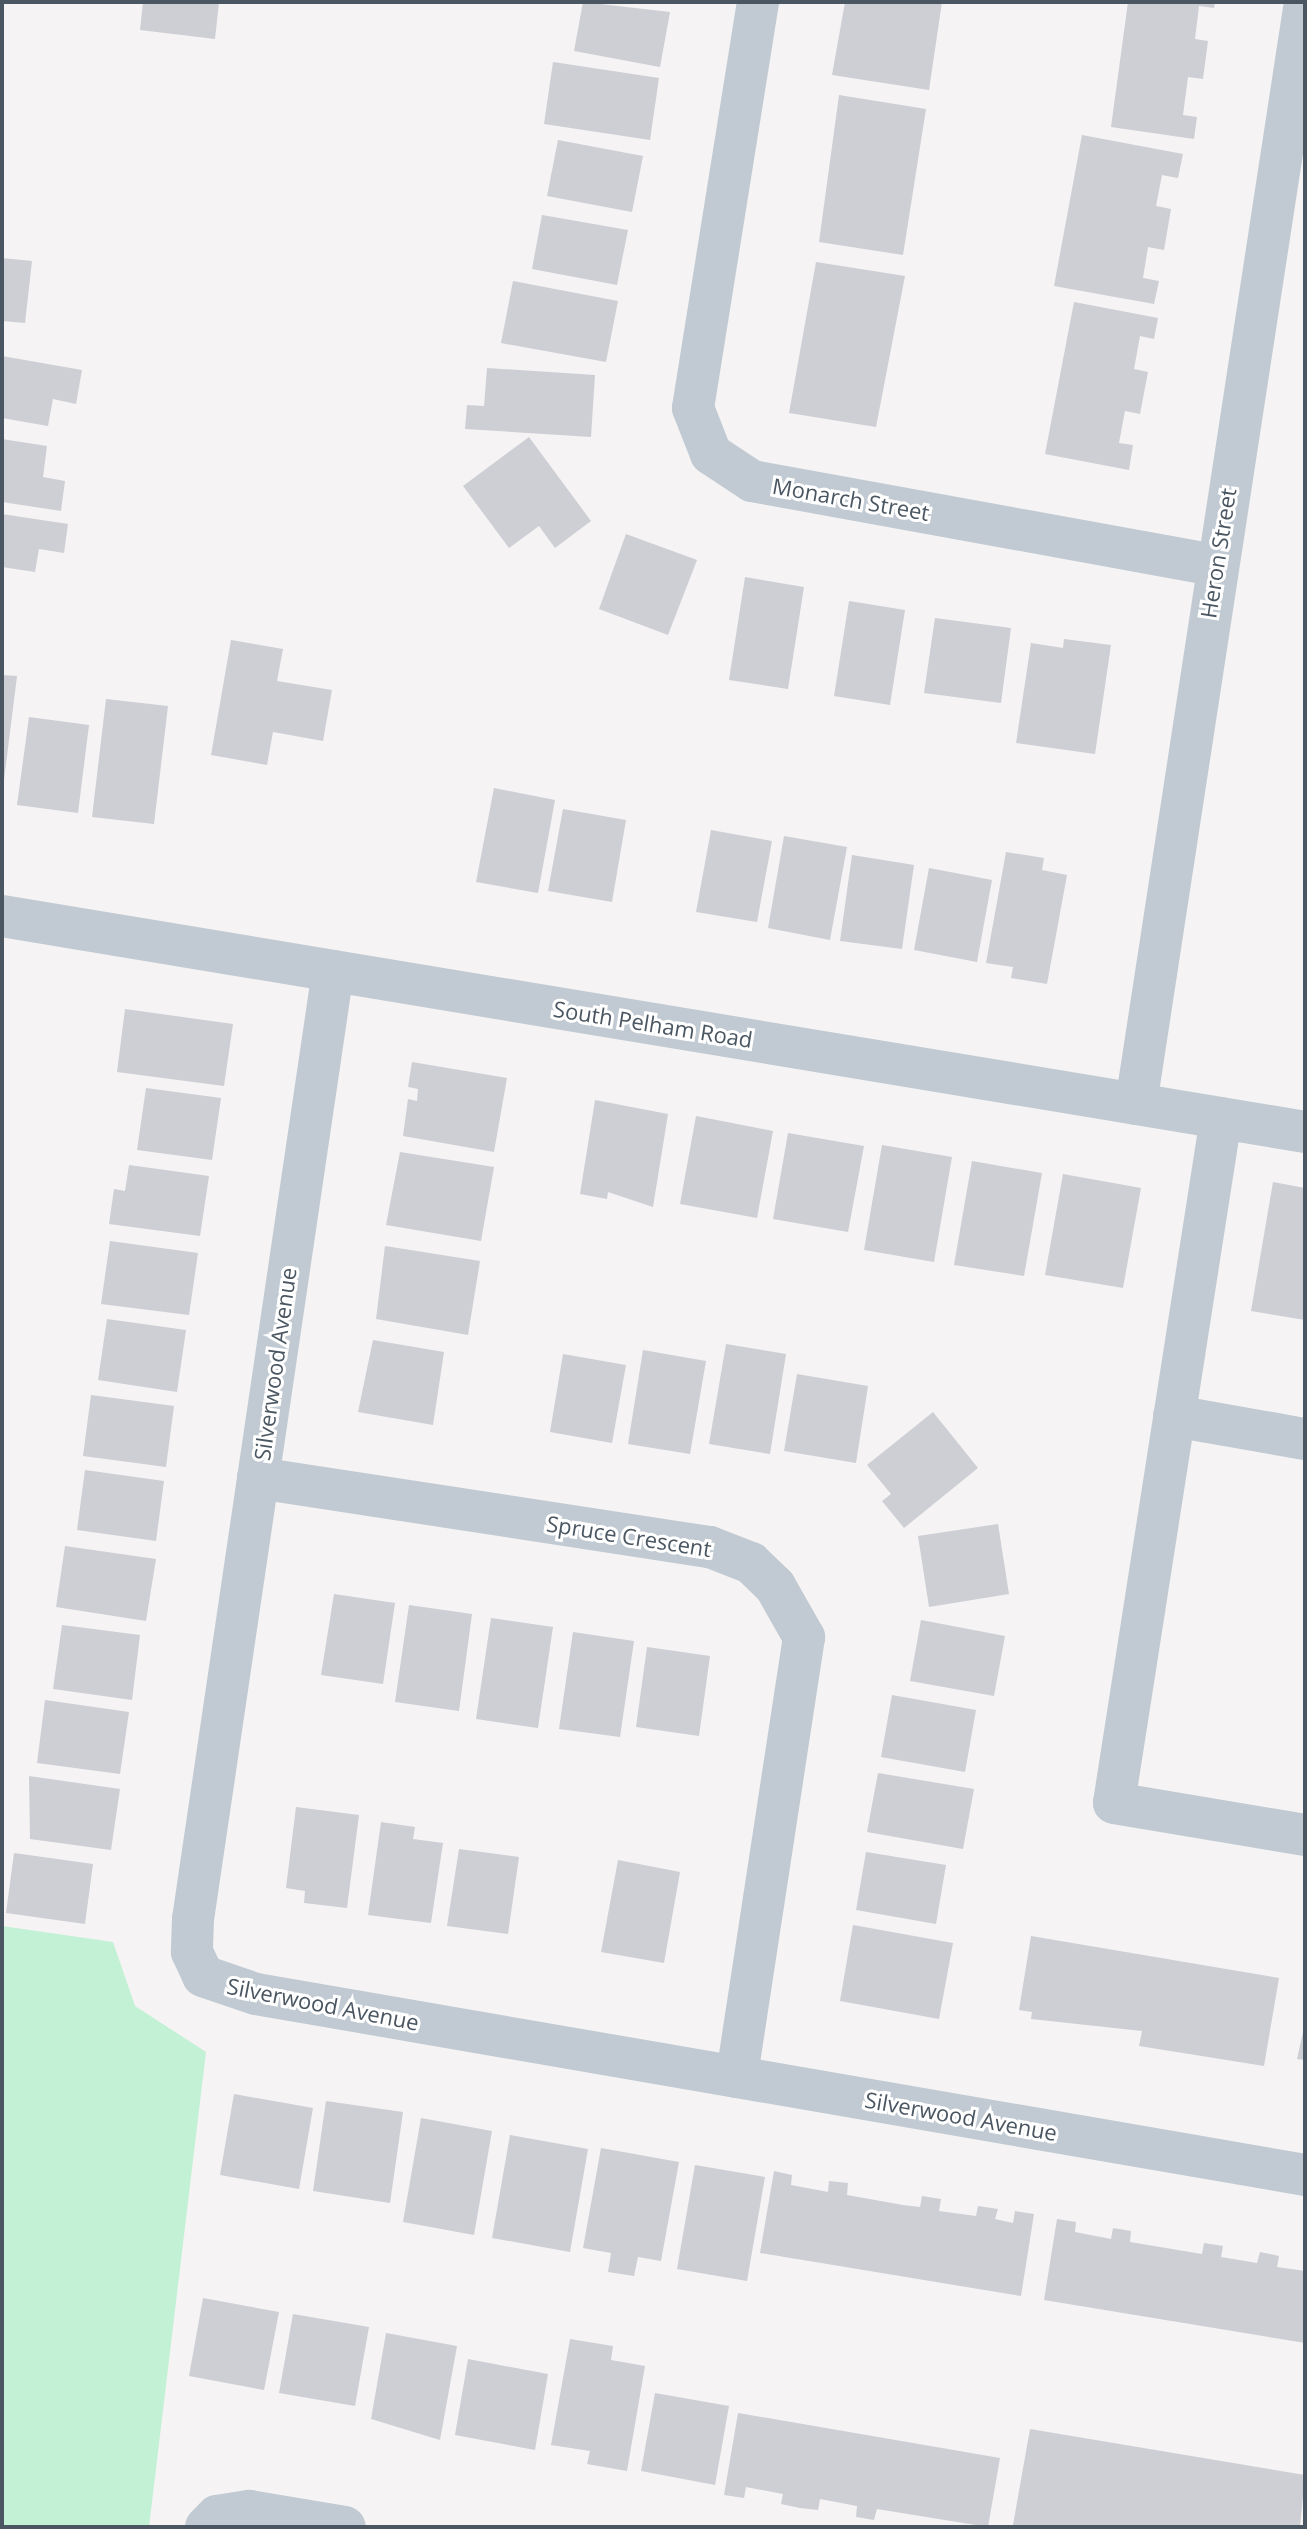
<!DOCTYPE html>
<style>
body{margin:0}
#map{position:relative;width:1307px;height:2529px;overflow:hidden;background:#f5f3f3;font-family:"Open Sans",sans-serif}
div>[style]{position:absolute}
.green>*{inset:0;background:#c3f1d5}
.building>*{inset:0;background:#cdcfd5}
.minor>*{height:42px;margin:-21px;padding:0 21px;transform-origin:21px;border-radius:21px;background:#c1cad2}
span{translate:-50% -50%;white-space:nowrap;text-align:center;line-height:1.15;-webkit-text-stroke:6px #fff;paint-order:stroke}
.street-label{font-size:22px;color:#4a5661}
.frame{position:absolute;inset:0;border:4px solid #4a5661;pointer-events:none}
</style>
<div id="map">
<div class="green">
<i style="clip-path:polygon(2px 1926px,113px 1942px,135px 2006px,206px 2052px,149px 2527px,2px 2527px)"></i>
</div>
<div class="building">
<i style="clip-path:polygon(143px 2px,219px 2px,215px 39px,140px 30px)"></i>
<i style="clip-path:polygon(583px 2px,670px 12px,660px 67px,574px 51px)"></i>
<i style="clip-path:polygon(845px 2px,942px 2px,929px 90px,832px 75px)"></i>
<i style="clip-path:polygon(1128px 2px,1215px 2px,1214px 8px,1199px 6px,1195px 39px,1208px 41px,1203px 79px,1188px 77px,1183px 115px,1197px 117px,1194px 139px,1111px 127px)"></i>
<i style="clip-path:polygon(553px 62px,659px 78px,650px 140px,544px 124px)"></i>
<i style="clip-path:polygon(839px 95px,926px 109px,903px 255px,819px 242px)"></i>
<i style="clip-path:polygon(1082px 135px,1183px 154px,1178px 178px,1162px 175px,1156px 206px,1171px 209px,1164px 250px,1148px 247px,1143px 278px,1159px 281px,1154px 304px,1054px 286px)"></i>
<i style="clip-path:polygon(558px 140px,643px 156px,632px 212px,547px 196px)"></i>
<i style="clip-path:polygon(542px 215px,628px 230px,617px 285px,532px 269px)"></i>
<i style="clip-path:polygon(2px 258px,32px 261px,25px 323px,2px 321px)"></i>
<i style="clip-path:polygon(816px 262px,905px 276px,876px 427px,789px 413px)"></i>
<i style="clip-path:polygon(513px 281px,618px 301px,606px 362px,501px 343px)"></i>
<i style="clip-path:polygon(1074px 302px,1158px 318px,1154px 339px,1140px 336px,1134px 369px,1148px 372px,1140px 414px,1125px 411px,1119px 443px,1133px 445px,1129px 470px,1045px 454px)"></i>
<i style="clip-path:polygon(2px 356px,82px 370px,76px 404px,53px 399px,48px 426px,2px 418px)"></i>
<i style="clip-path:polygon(487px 368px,595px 375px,591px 437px,465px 429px,467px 405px,484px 406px)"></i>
<i style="clip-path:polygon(529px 437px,591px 521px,555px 548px,539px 526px,509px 548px,463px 486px)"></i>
<i style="clip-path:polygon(2px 439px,47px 446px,43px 477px,65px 481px,61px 511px,2px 502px)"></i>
<i style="clip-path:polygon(2px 514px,68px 524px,64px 553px,39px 549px,35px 572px,2px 567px)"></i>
<i style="clip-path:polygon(626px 534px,697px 560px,668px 635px,599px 609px)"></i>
<i style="clip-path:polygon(745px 577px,804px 587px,788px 689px,729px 680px)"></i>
<i style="clip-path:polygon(849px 601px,905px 610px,890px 705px,834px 696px)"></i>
<i style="clip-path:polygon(935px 618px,1011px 628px,1001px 703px,924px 693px)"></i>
<i style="clip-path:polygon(1064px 639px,1111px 645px,1095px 754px,1016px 743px,1031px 643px,1063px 648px)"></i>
<i style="clip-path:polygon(231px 640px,283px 649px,277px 681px,332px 690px,323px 741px,273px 732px,267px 765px,211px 755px)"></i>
<i style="clip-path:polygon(2px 675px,17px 676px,4px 780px,2px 780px)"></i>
<i style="clip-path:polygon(106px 699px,168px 706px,154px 824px,92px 817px)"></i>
<i style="clip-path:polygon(29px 717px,89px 725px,78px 813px,17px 805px)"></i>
<i style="clip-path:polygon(494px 788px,555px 800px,538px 893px,476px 882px)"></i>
<i style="clip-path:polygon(563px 809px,626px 820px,612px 902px,548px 891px)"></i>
<i style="clip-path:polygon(711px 830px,772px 841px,757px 922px,696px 912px)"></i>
<i style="clip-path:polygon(784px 836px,847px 847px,830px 940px,768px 928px)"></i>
<i style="clip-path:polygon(1006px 852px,1044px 858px,1042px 870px,1067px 875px,1047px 984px,1011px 978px,1013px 967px,986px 963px)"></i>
<i style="clip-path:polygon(852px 855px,914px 865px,902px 949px,840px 941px)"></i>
<i style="clip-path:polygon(929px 868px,992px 880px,977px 962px,914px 950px)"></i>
<i style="clip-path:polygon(125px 1009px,233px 1024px,224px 1086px,117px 1072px)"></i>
<i style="clip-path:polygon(412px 1062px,507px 1078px,494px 1152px,403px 1136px,408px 1099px,417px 1101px,418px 1089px,408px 1087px)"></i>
<i style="clip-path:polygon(146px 1088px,221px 1098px,212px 1160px,137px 1150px)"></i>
<i style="clip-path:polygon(595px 1100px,668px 1114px,653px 1207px,608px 1192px,607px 1199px,580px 1194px)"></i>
<i style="clip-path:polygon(696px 1116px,773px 1131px,757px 1218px,680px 1204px)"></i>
<i style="clip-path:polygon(788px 1133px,864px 1146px,848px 1232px,773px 1219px)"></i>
<i style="clip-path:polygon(882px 1145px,952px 1157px,934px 1262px,864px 1250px)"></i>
<i style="clip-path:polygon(400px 1152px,494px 1167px,481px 1241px,386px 1225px)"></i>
<i style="clip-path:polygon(972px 1161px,1042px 1173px,1024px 1276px,954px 1265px)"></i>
<i style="clip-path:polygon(129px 1165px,209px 1176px,200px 1236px,109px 1224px,114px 1189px,125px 1191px)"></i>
<i style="clip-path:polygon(1063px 1174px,1141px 1188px,1123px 1288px,1045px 1275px)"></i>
<i style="clip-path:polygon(1273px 1182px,1305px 1188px,1305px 1320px,1251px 1311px)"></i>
<i style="clip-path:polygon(110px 1241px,198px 1253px,189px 1315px,101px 1304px)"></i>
<i style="clip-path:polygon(385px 1246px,480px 1261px,468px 1335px,376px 1319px)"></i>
<i style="clip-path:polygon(107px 1319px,186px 1330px,177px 1392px,98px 1380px)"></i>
<i style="clip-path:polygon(373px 1340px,444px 1352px,433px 1425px,358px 1412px)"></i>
<i style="clip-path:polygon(726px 1344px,786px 1354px,770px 1454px,709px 1444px)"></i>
<i style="clip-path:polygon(643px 1350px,706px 1361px,690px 1454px,628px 1444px)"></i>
<i style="clip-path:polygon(563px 1354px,626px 1365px,612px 1443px,550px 1432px)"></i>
<i style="clip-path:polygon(797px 1374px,868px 1386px,856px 1463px,784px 1451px)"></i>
<i style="clip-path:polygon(91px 1395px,174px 1406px,166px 1467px,83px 1456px)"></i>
<i style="clip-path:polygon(933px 1412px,978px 1468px,904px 1528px,882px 1501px,891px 1494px,867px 1465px)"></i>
<i style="clip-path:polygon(85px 1470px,164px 1481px,156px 1541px,77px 1530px)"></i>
<i style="clip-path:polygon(998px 1524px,1009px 1594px,929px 1607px,918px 1536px)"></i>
<i style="clip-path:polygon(65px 1546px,156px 1559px,146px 1621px,56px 1607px)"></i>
<i style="clip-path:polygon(334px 1594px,395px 1603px,383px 1684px,321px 1675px)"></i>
<i style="clip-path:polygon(409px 1605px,472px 1614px,459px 1711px,395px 1702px)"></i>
<i style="clip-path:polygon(491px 1618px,553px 1627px,538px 1728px,476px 1719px)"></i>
<i style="clip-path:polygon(921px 1620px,1005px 1636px,994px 1696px,910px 1681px)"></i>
<i style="clip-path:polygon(62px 1625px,140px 1635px,132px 1700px,53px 1689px)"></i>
<i style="clip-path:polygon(573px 1632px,634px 1641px,620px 1737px,559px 1729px)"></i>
<i style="clip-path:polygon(647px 1647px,710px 1656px,699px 1736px,636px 1727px)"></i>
<i style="clip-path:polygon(892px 1695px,976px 1710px,965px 1772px,881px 1757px)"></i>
<i style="clip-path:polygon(45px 1700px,129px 1712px,120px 1774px,37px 1763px)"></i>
<i style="clip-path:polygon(878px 1773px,974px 1789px,963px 1849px,867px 1832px)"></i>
<i style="clip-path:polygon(29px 1776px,120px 1789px,111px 1850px,30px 1839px)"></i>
<i style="clip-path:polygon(296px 1807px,359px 1815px,347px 1908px,304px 1903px,305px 1891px,286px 1888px)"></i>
<i style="clip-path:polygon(381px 1822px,415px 1827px,413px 1839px,443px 1843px,431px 1923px,368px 1915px)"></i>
<i style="clip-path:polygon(459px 1849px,519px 1857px,508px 1934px,447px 1926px)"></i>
<i style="clip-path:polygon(866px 1852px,946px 1865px,936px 1924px,856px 1910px)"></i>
<i style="clip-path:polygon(14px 1853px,93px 1864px,85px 1924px,6px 1913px)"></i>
<i style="clip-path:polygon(618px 1860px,680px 1872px,664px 1963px,601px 1952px)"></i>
<i style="clip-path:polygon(853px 1925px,953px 1943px,939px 2019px,840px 2001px)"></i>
<i style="clip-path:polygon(1031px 1936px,1279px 1978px,1264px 2066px,1139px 2046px,1142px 2031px,1031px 2019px,1032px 2012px,1019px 2010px)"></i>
<i style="clip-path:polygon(1305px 2023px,1305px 2060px,1297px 2059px)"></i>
<i style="clip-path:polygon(234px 2094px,313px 2108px,299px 2189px,220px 2175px)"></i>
<i style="clip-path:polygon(326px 2101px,403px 2112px,390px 2203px,313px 2191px)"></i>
<i style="clip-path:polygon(421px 2118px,492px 2131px,474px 2235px,403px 2222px)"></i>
<i style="clip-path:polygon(510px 2135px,588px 2149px,570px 2252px,492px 2238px)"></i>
<i style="clip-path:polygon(601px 2148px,679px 2162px,661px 2261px,638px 2257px,634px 2276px,608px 2272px,611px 2253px,583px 2248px)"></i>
<i style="clip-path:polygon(695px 2165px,765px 2177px,747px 2281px,677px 2269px)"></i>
<i style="clip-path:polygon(774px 2171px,792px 2175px,791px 2185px,828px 2192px,829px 2181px,848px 2183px,847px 2195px,903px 2205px,920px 2207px,922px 2196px,941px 2199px,939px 2211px,976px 2216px,978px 2206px,998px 2209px,995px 2219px,1013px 2223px,1015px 2211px,1034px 2214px,1021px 2296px,760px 2253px)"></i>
<i style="clip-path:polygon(1057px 2219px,1076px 2222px,1075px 2232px,1111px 2239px,1113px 2228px,1131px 2231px,1130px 2242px,1202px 2254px,1204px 2243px,1223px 2246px,1221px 2257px,1257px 2263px,1260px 2252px,1279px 2256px,1277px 2267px,1305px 2271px,1305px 2343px,1044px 2300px)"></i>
<i style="clip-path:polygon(203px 2298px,279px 2312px,264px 2390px,189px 2376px)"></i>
<i style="clip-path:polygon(293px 2314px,369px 2327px,355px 2406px,279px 2393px)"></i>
<i style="clip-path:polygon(386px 2333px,457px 2346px,440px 2440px,371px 2419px)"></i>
<i style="clip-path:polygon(570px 2339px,613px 2346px,611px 2360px,645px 2366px,627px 2471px,587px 2464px,590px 2451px,551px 2445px)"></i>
<i style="clip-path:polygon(468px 2359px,548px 2374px,535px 2450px,455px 2435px)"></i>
<i style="clip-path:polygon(655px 2393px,729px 2406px,715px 2485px,641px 2471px)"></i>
<i style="clip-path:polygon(738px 2413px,1000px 2458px,988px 2527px,877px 2509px,874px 2520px,856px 2517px,857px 2506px,820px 2499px,818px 2510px,800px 2508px,781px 2504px,783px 2494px,746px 2487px,744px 2498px,724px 2495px)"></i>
<i style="clip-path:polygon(1030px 2429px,1305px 2475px,1300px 2527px,1013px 2525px)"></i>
</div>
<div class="minor">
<i style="left:758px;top:2px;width:411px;rotate:99.1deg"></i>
<i style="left:693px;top:408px;width:49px;rotate:68.6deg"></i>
<i style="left:711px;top:454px;width:49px;rotate:33.4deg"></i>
<i style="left:752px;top:481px;width:471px;rotate:10.3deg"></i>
<i style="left:2px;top:916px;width:1321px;rotate:9.41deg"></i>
<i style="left:333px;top:971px;width:958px;rotate:98.4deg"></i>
<i style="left:193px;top:1919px;width:33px;rotate:92deg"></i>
<i style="left:192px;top:1952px;width:26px;rotate:65deg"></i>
<i style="left:203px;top:1976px;width:56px;rotate:18.8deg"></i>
<i style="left:256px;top:1994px;width:1065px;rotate:9.79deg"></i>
<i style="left:1136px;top:1104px;width:1115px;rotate:-81.28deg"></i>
<i style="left:1221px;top:1118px;width:693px;rotate:98.88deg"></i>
<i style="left:1114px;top:1803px;width:194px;rotate:9.5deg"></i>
<i style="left:1174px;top:1416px;width:133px;rotate:10deg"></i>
<i style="left:258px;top:1478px;width:457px;rotate:8.7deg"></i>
<i style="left:710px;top:1547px;width:44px;rotate:21.3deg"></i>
<i style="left:751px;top:1563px;width:33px;rotate:44deg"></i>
<i style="left:775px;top:1586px;width:59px;rotate:60.4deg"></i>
<i style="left:804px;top:1637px;width:445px;rotate:98.7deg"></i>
<i style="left:206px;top:2527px;width:16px;rotate:-45deg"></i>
<i style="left:217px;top:2516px;width:33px;rotate:-9deg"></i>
<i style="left:250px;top:2511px;width:96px;rotate:9.6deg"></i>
</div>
<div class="street-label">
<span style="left:851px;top:499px;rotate:10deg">Monarch Street</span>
<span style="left:1218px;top:553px;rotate:-81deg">Heron Street</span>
<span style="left:653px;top:1024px;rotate:9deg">South Pelham Road</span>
<span style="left:275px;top:1364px;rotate:-82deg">Silverwood Avenue</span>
<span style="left:629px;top:1536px;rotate:9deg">Spruce Crescent</span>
<span style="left:323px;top:2004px;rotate:11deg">Silverwood Avenue</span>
<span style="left:961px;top:2116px;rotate:10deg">Silverwood Avenue</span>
</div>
<div class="frame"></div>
</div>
